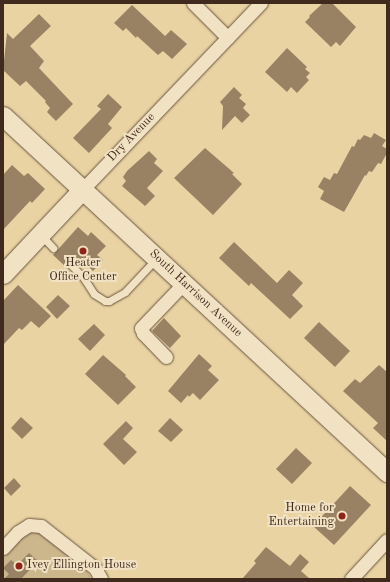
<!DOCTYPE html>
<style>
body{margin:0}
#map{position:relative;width:390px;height:582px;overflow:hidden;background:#e9d3a3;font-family:"Old Standard TT",serif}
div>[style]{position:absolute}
.green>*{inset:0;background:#ccb68c}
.building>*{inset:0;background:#988263}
.roads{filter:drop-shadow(0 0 1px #6a543f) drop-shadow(0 0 1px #6a543f)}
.lane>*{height:7px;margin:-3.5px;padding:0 3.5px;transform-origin:3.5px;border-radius:3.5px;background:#f1e2c3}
.street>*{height:13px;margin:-6.5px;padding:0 6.5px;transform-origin:6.5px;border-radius:6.5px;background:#f1e2c3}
.secondary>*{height:19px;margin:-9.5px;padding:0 9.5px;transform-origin:9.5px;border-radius:9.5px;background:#f1e2c3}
.dots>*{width:11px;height:11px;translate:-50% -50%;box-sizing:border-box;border:2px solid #f1e2c3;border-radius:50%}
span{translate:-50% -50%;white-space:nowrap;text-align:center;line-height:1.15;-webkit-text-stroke:4px #f1e2c3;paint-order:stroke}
.street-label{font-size:12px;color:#402a1e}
.poi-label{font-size:12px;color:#402a1e}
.right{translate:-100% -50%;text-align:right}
.left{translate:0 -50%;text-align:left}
.frame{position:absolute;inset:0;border:4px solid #402a1e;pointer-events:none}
</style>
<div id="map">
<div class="green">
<i style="clip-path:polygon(35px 529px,80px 562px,92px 579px,3px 579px,3px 554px,23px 533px)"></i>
</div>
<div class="building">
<i style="clip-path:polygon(323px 3px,332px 3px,356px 27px,340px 46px,336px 42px,331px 47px,305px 22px,310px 17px,309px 16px)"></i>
<i style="clip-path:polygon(132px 5px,165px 36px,171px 30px,187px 44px,172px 59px,163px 51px,158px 55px,137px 36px,136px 38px,126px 28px,123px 31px,114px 23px)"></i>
<i style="clip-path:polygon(39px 14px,51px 26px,30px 46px,44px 61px,39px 68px,73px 104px,56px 121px,47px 112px,50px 108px,45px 102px,46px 101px,26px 81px,20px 86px,3px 70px,7px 33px,13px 39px)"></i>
<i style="clip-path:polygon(287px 48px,307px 67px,305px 69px,310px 73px,306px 77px,309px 80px,297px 93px,291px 87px,287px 92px,265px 72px)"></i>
<i style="clip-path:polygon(234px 87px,242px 95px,239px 98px,246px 104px,243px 108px,250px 115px,242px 123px,235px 116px,222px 130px,223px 106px,220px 102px)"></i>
<i style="clip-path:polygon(108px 94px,122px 107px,108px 124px,112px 128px,89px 153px,73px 138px,101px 109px,97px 106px)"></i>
<i style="clip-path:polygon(374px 133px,386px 140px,382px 146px,387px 149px,387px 153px,381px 164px,378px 163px,372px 172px,369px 171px,366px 176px,365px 175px,344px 212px,320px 199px,324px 191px,318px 187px,324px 177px,330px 180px,334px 173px,337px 174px,352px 146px,354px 147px,358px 139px,360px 140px,364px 135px,371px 138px)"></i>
<i style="clip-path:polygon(205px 148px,234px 173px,232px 174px,242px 184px,213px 215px,174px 178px)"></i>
<i style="clip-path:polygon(149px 151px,157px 159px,154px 163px,163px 171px,147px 188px,155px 196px,145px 206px,122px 186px,126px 181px,123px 177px,127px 171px)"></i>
<i style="clip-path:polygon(12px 165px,24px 176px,28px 173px,45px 189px,32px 203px,30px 201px,3px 230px,3px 175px)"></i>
<i style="clip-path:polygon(78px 227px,88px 236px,91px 232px,106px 246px,97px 255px,103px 260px,93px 271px,82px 261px,79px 265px,74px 260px,67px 262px,67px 268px,53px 255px)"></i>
<i style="clip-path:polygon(234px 242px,277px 283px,289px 270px,303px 283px,292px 295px,303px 306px,290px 319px,251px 283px,249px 286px,219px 258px)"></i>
<i style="clip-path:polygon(18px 285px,51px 316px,39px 328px,31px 321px,22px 330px,19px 328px,3px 345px,3px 301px)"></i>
<i style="clip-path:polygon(58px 295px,70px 306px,57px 319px,46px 307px)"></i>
<i style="clip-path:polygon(164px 318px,181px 336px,170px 348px,152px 331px)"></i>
<i style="clip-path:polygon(319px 322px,350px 351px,335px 367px,304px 338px)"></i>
<i style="clip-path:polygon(94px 324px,105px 335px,90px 351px,78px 339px)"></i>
<i style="clip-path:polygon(199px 354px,212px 366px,208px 370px,219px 380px,200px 400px,193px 393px,189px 397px,188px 395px,181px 403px,168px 391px)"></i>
<i style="clip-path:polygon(103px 355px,126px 375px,125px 376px,136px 387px,118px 405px,85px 374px)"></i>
<i style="clip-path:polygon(379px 365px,387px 372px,387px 441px,373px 428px,378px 423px,343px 391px,355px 379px,360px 383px)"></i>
<i style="clip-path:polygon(21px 417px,33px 428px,22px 439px,11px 428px)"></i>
<i style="clip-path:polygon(170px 418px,183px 430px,171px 442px,158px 431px)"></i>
<i style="clip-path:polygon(126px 421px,133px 428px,123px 439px,137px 452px,124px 465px,103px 444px)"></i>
<i style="clip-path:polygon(296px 448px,312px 463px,292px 484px,276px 469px)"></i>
<i style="clip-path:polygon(14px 478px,21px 486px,11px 496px,4px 488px)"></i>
<i style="clip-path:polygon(350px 486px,371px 505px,334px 545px,313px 526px)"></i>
<i style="clip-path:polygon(266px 547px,290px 566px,300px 554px,309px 562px,301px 571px,310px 579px,242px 579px,256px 563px,254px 561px)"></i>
<i style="clip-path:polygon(29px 553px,38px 561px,21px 579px,4px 579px,9px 574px,3px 568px,11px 560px,17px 565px)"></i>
</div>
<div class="roads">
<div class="lane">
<i style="left:41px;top:235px;width:18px;rotate:47deg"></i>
<i style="left:71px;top:265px;width:17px;rotate:45deg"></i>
<i style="left:83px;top:277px;width:20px;rotate:57deg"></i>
<i style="left:94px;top:294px;width:13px;rotate:32deg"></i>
<i style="left:105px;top:301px;width:4px"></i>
<i style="left:109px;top:301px;width:18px;rotate:-29deg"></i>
<i style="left:125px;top:292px;width:45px;rotate:-46.8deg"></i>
</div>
<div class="street">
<i style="left:193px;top:3px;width:49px;rotate:45deg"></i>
<i style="left:82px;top:190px;width:259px;rotate:-46.3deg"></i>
<i style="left:166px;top:357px;width:33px;rotate:-134deg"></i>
<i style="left:143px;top:333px;width:5px;rotate:-112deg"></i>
<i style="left:141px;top:328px;width:62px;rotate:-46.3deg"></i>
<i style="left:3px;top:548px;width:22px;rotate:-47deg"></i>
<i style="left:18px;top:532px;width:13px;rotate:-32deg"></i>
<i style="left:29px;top:525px;width:12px;rotate:5deg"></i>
<i style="left:41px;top:526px;width:68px;rotate:37.9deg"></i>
<i style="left:95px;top:568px;width:13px;rotate:61deg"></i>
<i style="left:351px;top:579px;width:53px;rotate:-47.3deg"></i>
</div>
<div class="secondary">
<i style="left:3px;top:116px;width:524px;rotate:42.83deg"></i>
<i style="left:3px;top:274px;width:115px;rotate:-46.8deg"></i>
</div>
</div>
<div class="dots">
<i style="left:83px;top:251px;background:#8f2418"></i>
<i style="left:342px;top:516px;background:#8f2418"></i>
<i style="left:19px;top:566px;background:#8f2418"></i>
</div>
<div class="street-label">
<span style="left:132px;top:138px;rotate:-46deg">Dry Avenue</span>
<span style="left:195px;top:294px;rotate:43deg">South Harrison Avenue</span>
</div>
<div class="poi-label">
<span style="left:83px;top:271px">Heater<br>Office Center</span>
<span class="right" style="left:334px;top:516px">Home for<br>Entertaining</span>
<span class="left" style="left:27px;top:566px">Ivey Ellington House</span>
</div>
<div class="frame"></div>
</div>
